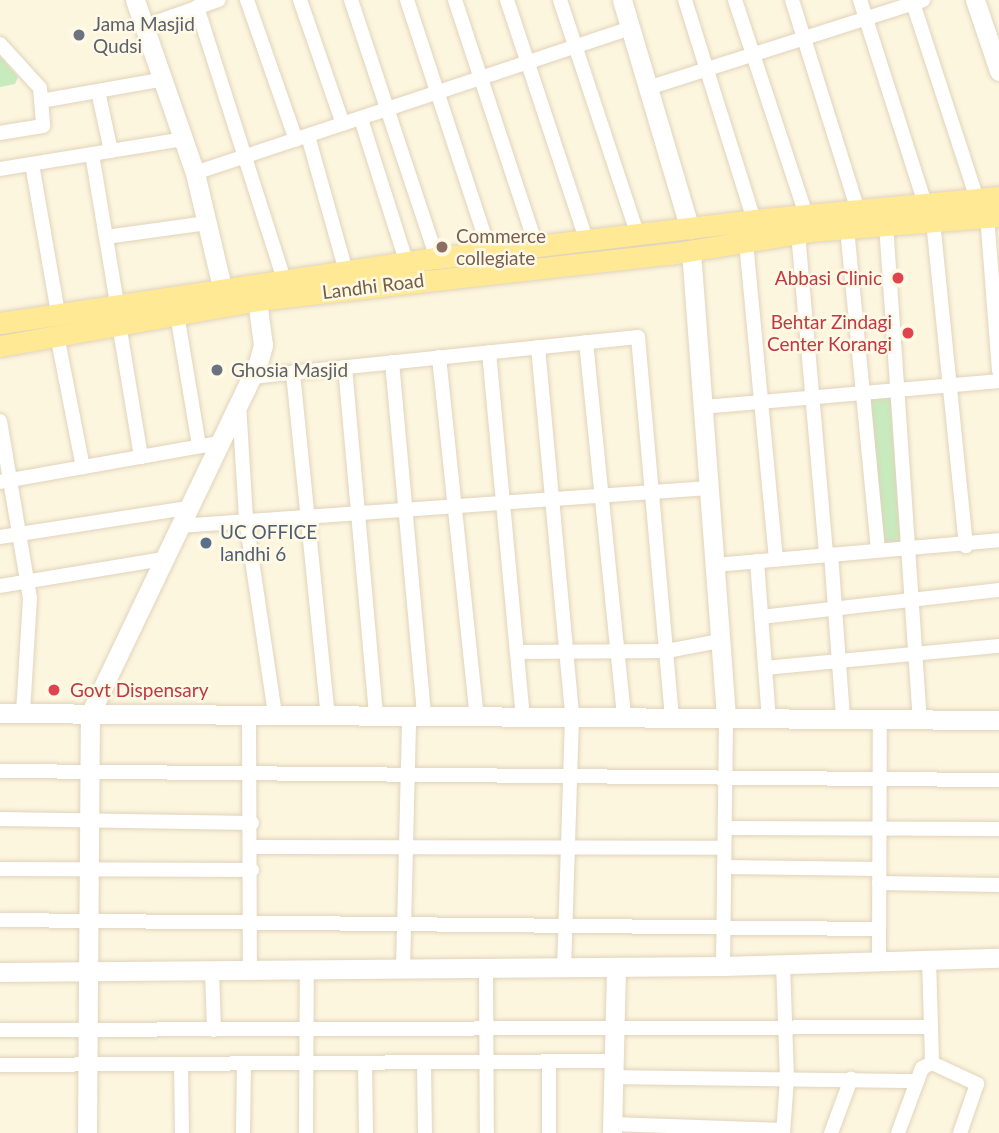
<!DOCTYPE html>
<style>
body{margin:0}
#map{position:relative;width:999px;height:1133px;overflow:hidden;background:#fdf6df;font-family:Lato,sans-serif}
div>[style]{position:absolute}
.green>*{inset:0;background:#c8ebbd}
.roads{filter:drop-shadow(0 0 2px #e1d3bb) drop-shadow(0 0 2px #e1d3bb)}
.street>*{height:14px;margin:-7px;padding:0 7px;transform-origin:7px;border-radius:7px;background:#fff}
.secondary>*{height:19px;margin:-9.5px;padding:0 9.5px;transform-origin:9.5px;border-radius:9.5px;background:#fff}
.primary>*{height:21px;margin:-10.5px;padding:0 10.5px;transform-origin:10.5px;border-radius:10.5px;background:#ffe994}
.dots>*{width:19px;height:19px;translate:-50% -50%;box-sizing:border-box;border:4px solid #fff9e6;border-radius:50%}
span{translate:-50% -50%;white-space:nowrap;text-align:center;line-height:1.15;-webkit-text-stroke:5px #fff9e6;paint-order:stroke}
.worship-label{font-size:19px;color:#5b616d}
.left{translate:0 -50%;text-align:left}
.education-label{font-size:19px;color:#785e54}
.health-label{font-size:19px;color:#be3a42}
.right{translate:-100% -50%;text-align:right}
.street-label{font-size:19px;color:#745e46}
.service-label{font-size:19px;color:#4e5e75}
</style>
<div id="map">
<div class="green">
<i style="clip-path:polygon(0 56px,18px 77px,15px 84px,0 87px)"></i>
<i style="clip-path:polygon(896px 390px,907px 547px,878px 550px,861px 395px)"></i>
</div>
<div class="roads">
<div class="street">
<i style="left:247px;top:0;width:148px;rotate:70.7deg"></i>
<i style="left:300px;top:0;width:131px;rotate:70.9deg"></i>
<i style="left:351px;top:0;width:272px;rotate:71.6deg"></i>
<i style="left:407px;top:0;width:266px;rotate:71.8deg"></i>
<i style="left:455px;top:0;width:261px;rotate:71.7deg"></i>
<i style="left:507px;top:0;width:255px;rotate:71.7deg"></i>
<i style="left:560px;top:0;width:249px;rotate:71.7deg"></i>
<i style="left:685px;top:0;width:231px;rotate:72.6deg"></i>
<i style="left:735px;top:0;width:226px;rotate:71.7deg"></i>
<i style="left:792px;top:0;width:220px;rotate:72.6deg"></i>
<i style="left:860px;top:0;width:214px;rotate:72.3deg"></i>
<i style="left:912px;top:0;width:209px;rotate:71.9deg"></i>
<i style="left:197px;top:7px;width:286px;rotate:72.3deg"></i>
<i style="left:145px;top:26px;width:78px;rotate:-19.4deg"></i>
<i style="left:0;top:44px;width:59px;rotate:47.7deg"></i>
<i style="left:40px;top:88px;width:38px;rotate:85deg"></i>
<i style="left:43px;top:126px;width:44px;rotate:170.8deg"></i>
<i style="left:648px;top:88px;width:289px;rotate:-17.7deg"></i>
<i style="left:98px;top:91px;width:61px;rotate:77.8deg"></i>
<i style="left:41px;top:101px;width:125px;rotate:-10.1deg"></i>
<i style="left:361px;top:119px;width:152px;rotate:72.4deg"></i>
<i style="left:308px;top:136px;width:140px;rotate:74.3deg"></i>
<i style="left:92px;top:154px;width:152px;rotate:80.5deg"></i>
<i style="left:32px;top:164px;width:151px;rotate:80.1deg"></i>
<i style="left:0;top:169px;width:186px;rotate:-9.3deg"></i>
<i style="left:195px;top:173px;width:459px;rotate:-18.4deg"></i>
<i style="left:987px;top:215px;width:156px;rotate:85.6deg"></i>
<i style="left:933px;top:221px;width:327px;rotate:84.2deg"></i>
<i style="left:886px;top:224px;width:497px;rotate:86.1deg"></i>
<i style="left:847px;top:228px;width:323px;rotate:84.5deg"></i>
<i style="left:798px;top:233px;width:323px;rotate:85deg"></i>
<i style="left:106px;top:237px;width:102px;rotate:-7.9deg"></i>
<i style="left:746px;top:242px;width:319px;rotate:84.6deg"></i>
<i style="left:177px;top:314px;width:134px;rotate:80.5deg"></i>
<i style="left:119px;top:324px;width:135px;rotate:80.6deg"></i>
<i style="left:57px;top:335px;width:135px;rotate:78.9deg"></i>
<i style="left:586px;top:342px;width:378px;rotate:84.2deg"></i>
<i style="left:538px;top:347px;width:372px;rotate:84.7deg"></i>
<i style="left:572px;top:717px;width:250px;rotate:91.8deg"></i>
<i style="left:489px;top:352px;width:367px;rotate:84.7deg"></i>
<i style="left:439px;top:357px;width:362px;rotate:84deg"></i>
<i style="left:392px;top:362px;width:355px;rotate:84.8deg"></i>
<i style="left:345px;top:367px;width:350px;rotate:84.9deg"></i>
<i style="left:293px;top:373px;width:345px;rotate:84.2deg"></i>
<i style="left:251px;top:377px;width:389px;rotate:-5.9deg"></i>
<i style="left:638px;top:337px;width:383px;rotate:84.9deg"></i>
<i style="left:239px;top:404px;width:116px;rotate:86.5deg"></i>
<i style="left:246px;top:520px;width:197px;rotate:81.5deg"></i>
<i style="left:703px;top:407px;width:297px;rotate:-5deg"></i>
<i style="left:0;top:421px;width:180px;rotate:80.4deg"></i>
<i style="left:30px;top:598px;width:116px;rotate:93.5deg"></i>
<i style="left:0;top:482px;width:223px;rotate:-10.1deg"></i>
<i style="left:179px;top:526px;width:531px;rotate:-4.1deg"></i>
<i style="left:0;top:537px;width:190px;rotate:-8.8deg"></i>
<i style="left:831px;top:554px;width:165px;rotate:85.8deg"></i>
<i style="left:757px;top:561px;width:158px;rotate:85.7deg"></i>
<i style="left:715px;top:565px;width:285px;rotate:-5deg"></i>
<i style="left:0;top:586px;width:165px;rotate:-9.4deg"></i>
<i style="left:761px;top:617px;width:240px;rotate:-6.5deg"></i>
<i style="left:517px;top:652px;width:150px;rotate:-0.4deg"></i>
<i style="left:667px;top:651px;width:54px;rotate:-10.7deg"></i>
<i style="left:765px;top:668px;width:235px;rotate:-5.4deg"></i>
<i style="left:249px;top:715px;width:255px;rotate:89.8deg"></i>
<i style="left:0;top:771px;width:999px;rotate:0.52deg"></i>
<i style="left:0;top:819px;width:252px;rotate:0.9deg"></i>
<i style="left:725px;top:828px;width:274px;rotate:0.2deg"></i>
<i style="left:252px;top:847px;width:472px;rotate:0.1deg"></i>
<i style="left:724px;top:867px;width:155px;rotate:0.7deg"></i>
<i style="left:0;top:869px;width:252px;rotate:0.2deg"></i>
<i style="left:879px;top:883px;width:120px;rotate:1deg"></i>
<i style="left:0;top:920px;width:879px;rotate:0.59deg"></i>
<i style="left:929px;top:959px;width:104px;rotate:88.3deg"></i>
<i style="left:932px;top:1063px;width:50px;rotate:25deg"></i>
<i style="left:977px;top:1084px;width:52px;rotate:109.1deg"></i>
<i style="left:879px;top:961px;width:242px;rotate:-89.8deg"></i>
<i style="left:783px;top:964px;width:115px;rotate:88deg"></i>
<i style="left:787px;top:1079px;width:54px;rotate:94.2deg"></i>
<i style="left:723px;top:966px;width:248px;rotate:-89.3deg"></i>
<i style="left:486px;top:968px;width:165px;rotate:89.7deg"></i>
<i style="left:403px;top:969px;width:253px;rotate:-88.6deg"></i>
<i style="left:212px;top:970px;width:60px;rotate:88.1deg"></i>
<i style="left:0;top:1030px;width:931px;rotate:-0.18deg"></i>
<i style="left:549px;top:1062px;width:71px;rotate:90deg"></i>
<i style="left:424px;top:1063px;width:70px;rotate:89.2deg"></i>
<i style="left:181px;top:1064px;width:69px;rotate:89.2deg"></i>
<i style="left:365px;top:1064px;width:69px;rotate:89.2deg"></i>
<i style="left:0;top:1065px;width:614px;rotate:-0.37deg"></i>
<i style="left:613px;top:1077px;width:304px;rotate:0.8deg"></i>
<i style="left:612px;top:1124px;width:171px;rotate:2deg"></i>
<i style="left:243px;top:1133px;width:69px;rotate:-89.2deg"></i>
<i style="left:306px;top:1133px;width:164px;rotate:-89.7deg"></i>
<i style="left:831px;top:1133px;width:58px;rotate:-69.7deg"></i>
<i style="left:898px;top:1133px;width:69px;rotate:-69.7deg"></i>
<i style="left:922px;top:1068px;width:11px;rotate:-27deg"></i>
</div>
<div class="secondary">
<i style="left:135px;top:0;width:183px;rotate:70.9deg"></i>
<i style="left:195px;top:173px;width:117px;rotate:76.7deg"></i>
<i style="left:622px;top:0;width:239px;rotate:73.5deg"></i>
<i style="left:975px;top:0;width:75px;rotate:71.3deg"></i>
<i style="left:691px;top:251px;width:468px;rotate:85.7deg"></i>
<i style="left:0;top:713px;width:999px;rotate:0.4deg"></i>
<i style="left:0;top:972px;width:723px;rotate:-0.48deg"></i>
<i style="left:723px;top:966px;width:276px;rotate:-1.7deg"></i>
<i style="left:87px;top:1133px;width:419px;rotate:-89.6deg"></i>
<i style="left:90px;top:714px;width:389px;rotate:-64.4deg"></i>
<i style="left:258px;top:363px;width:19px;rotate:-74deg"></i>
<i style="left:263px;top:345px;width:45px;rotate:-97.6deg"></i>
<i style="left:612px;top:1133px;width:166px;rotate:-88.6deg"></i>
</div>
<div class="primary">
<i style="left:0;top:323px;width:442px;rotate:-8.5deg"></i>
<i style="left:437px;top:258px;width:319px;rotate:-6.8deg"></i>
<i style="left:754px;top:220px;width:246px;rotate:-5.4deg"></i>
<i style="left:0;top:346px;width:261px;rotate:-10.1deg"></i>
<i style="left:257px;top:300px;width:416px;rotate:-6.4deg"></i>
<i style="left:670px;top:254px;width:142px;rotate:-9.3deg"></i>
<i style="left:810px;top:231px;width:190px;rotate:-4.5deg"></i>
</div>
</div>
<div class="dots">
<i style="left:79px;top:35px;background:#6b7280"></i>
<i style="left:442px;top:247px;background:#8d6e63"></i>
<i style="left:898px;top:278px;background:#e0444e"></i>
<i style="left:908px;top:333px;background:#e0444e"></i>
<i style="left:217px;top:370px;background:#6b7280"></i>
<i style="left:206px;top:543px;background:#5c6f8a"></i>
<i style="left:54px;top:690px;background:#e0444e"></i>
</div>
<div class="worship-label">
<span class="left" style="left:93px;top:35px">Jama Masjid<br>Qudsi</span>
<span class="left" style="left:231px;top:370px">Ghosia Masjid</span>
</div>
<div class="education-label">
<span class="left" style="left:456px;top:247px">Commerce<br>collegiate</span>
</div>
<div class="health-label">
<span class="right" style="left:882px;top:278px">Abbasi Clinic</span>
<span class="right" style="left:892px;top:333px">Behtar Zindagi<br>Center Korangi</span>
<span class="left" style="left:70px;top:690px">Govt Dispensary</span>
</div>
<div class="street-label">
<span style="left:373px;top:286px;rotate:-7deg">Landhi Road</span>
</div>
<div class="service-label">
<span class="left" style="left:220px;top:543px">UC OFFICE<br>landhi 6</span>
</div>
</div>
